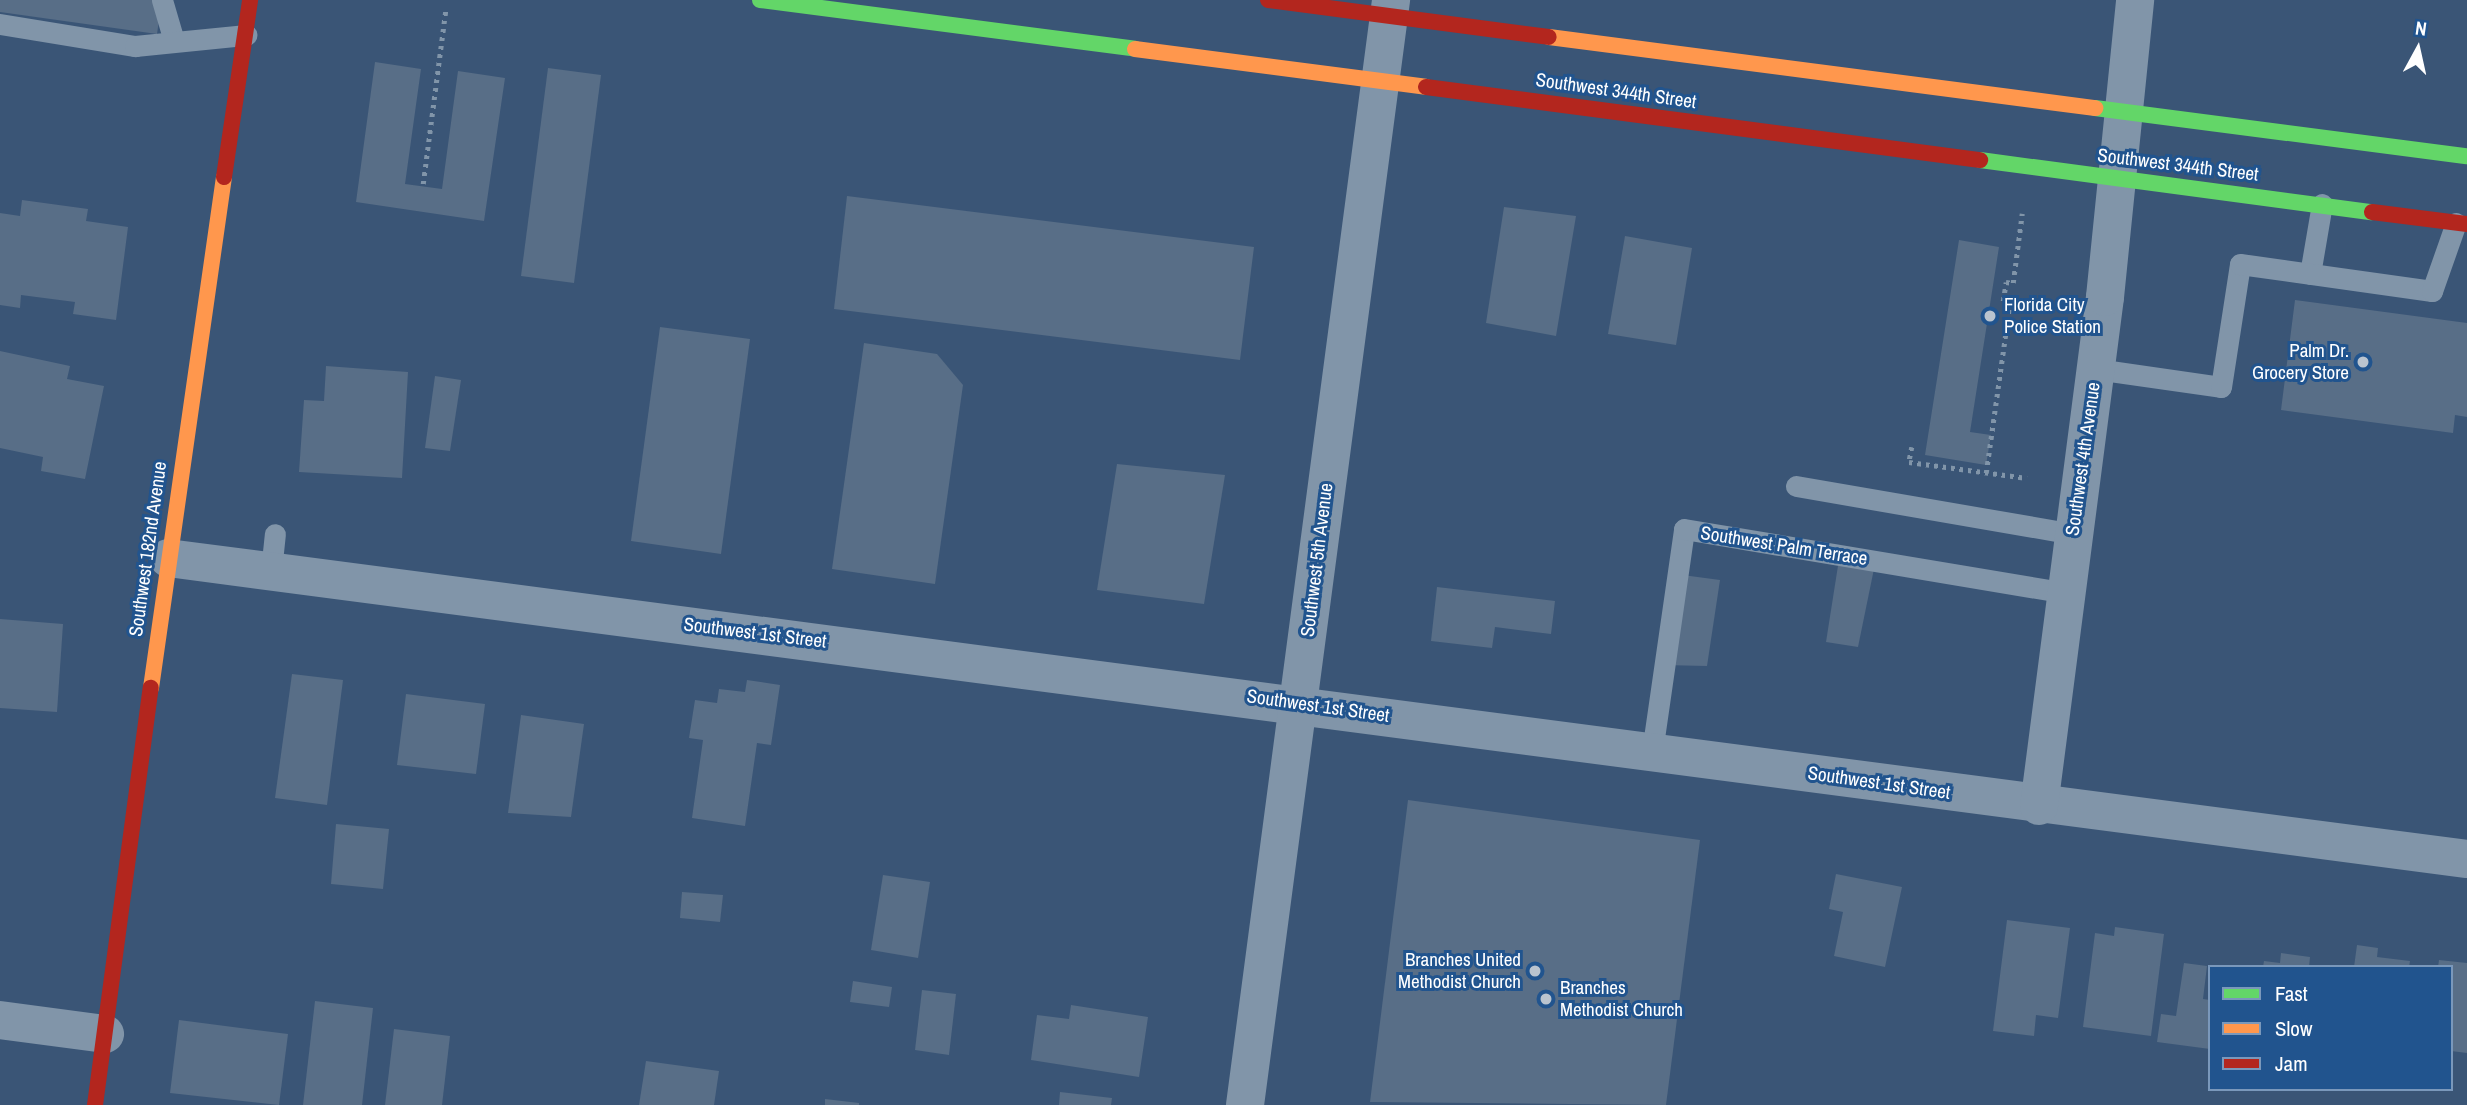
<!DOCTYPE html>
<style>
body{margin:0}
#map{position:relative;width:2467px;height:1105px;overflow:hidden;background:#3a5576;font-family:"Archivo Narrow",sans-serif}
div>[style]{position:absolute}
.building>*{inset:0;background:#586e87}
.path>*{height:4.5px;margin-top:-2.25px;transform-origin:0;background:repeating-linear-gradient(90deg,#8195a9 0 3.5px,transparent 0 8.5px)}
.lane>*{height:21px;margin:-10.5px;padding:0 10.5px;transform-origin:10.5px;border-radius:10.5px;background:#8195a9}
.street>*{height:38px;margin:-19px;padding:0 19px;transform-origin:19px;border-radius:19px;background:#8195a9}
.fast>*{height:16px;margin:-8px;padding:0 8px;transform-origin:8px;border-radius:8px;background:#63d668}
.slow>*{height:16px;margin:-8px;padding:0 8px;transform-origin:8px;border-radius:8px;background:#ff974d}
.jam>*{height:16px;margin:-8px;padding:0 8px;transform-origin:8px;border-radius:8px;background:#b3261e}
.dots>*{width:19px;height:19px;translate:-50% -50%;box-sizing:border-box;border:4px solid #21548e;border-radius:50%}
span{translate:-50% -50%;white-space:nowrap;text-align:center;line-height:1.15;-webkit-text-stroke:6px #21548e;paint-order:stroke}
.street-label{font-size:19px;color:#fff}
.poi-label{font-size:19px;color:#fff}
.left{translate:0 -50%;text-align:left}
.right{translate:-100% -50%;text-align:right}
.legend{position:absolute;left:2208px;top:965px;width:245px;height:126px;box-sizing:border-box;background:#21548e;border:2px solid #7a98bb;margin:0;padding:9px 12px;list-style:none;font-size:21px;color:#fff}
.legend li{display:flex;align-items:center;gap:14px;height:35px}
.legend b{width:35px;border:2px solid #7a98bb}
.north{position:absolute;left:2383px;top:14px;width:70px;height:70px;-webkit-text-stroke:5px #21548e;paint-order:stroke;rotate:8deg;font-size:19px;font-weight:700;line-height:28px;text-align:center;color:#fff}
.north::after{content:'';display:block;margin:auto;width:24px;height:32px;background:#fff;clip-path:polygon(50% 0,100% 100%,50% 72%,0 100%)}
</style>
<div id="map">
<div class="building">
<i style="clip-path:polygon(0 0,162px 0,157px 34px,0 12px)"></i>
<i style="clip-path:polygon(375px 62px,421px 69px,405px 184px,442px 189px,458px 71px,505px 78px,484px 221px,356px 202px)"></i>
<i style="clip-path:polygon(548px 68px,601px 75px,574px 283px,521px 276px)"></i>
<i style="clip-path:polygon(847px 196px,1254px 247px,1240px 360px,834px 309px)"></i>
<i style="clip-path:polygon(22px 200px,88px 209px,86px 221px,128px 227px,116px 320px,73px 314px,75px 302px,21px 295px,20px 308px,0 305px,0 213px,20px 216px)"></i>
<i style="clip-path:polygon(1504px 207px,1576px 216px,1556px 336px,1486px 323px)"></i>
<i style="clip-path:polygon(1625px 236px,1692px 248px,1676px 345px,1608px 334px)"></i>
<i style="clip-path:polygon(1959px 240px,1999px 247px,1970px 432px,1991px 435px,1986px 465px,1925px 455px)"></i>
<i style="clip-path:polygon(2295px 300px,2467px 323px,2467px 417px,2455px 415px,2453px 433px,2281px 410px)"></i>
<i style="clip-path:polygon(660px 327px,750px 339px,721px 554px,631px 541px)"></i>
<i style="clip-path:polygon(864px 343px,937px 354px,963px 385px,935px 584px,832px 569px)"></i>
<i style="clip-path:polygon(0 351px,70px 366px,67px 379px,104px 386px,85px 479px,41px 471px,43px 457px,0 448px)"></i>
<i style="clip-path:polygon(326px 366px,408px 372px,402px 478px,299px 472px,304px 400px,324px 401px)"></i>
<i style="clip-path:polygon(435px 376px,461px 380px,450px 451px,425px 448px)"></i>
<i style="clip-path:polygon(1117px 464px,1225px 475px,1204px 604px,1097px 590px)"></i>
<i style="clip-path:polygon(1840px 553px,1876px 559px,1858px 647px,1826px 642px)"></i>
<i style="clip-path:polygon(1675px 574px,1720px 580px,1707px 666px,1663px 665px)"></i>
<i style="clip-path:polygon(1437px 587px,1555px 601px,1551px 634px,1495px 627px,1492px 648px,1431px 641px)"></i>
<i style="clip-path:polygon(0 619px,63px 624px,57px 712px,0 708px)"></i>
<i style="clip-path:polygon(292px 674px,343px 680px,327px 805px,275px 798px)"></i>
<i style="clip-path:polygon(747px 680px,780px 685px,771px 745px,757px 743px,745px 826px,692px 818px,703px 740px,689px 738px,695px 700px,717px 703px,719px 689px,745px 692px)"></i>
<i style="clip-path:polygon(406px 694px,485px 704px,476px 774px,397px 765px)"></i>
<i style="clip-path:polygon(521px 715px,584px 724px,571px 817px,508px 813px)"></i>
<i style="clip-path:polygon(1408px 800px,1700px 840px,1666px 1105px,1370px 1102px)"></i>
<i style="clip-path:polygon(336px 824px,389px 829px,383px 889px,331px 884px)"></i>
<i style="clip-path:polygon(1836px 874px,1902px 887px,1885px 967px,1834px 956px,1843px 912px,1829px 909px)"></i>
<i style="clip-path:polygon(883px 875px,930px 882px,918px 958px,871px 950px)"></i>
<i style="clip-path:polygon(682px 892px,723px 895px,720px 922px,680px 918px)"></i>
<i style="clip-path:polygon(2007px 920px,2070px 928px,2058px 1018px,2036px 1015px,2034px 1036px,1993px 1031px)"></i>
<i style="clip-path:polygon(2115px 927px,2164px 934px,2151px 1036px,2083px 1027px,2095px 933px,2114px 936px)"></i>
<i style="clip-path:polygon(2357px 945px,2378px 948px,2377px 957px,2410px 961px,2409px 967px,2354px 967px)"></i>
<i style="clip-path:polygon(2281px 953px,2310px 957px,2309px 967px,2263px 967px,2264px 961px,2280px 963px)"></i>
<i style="clip-path:polygon(2439px 960px,2467px 963px,2467px 1053px,2451px 1051px,2451px 967px,2438px 967px)"></i>
<i style="clip-path:polygon(2184px 963px,2207px 966px,2203px 999px,2210px 1000px,2210px 1049px,2157px 1042px,2161px 1014px,2176px 1016px)"></i>
<i style="clip-path:polygon(853px 981px,892px 987px,889px 1007px,850px 1002px)"></i>
<i style="clip-path:polygon(922px 990px,956px 994px,949px 1055px,915px 1050px)"></i>
<i style="clip-path:polygon(315px 1001px,373px 1008px,362px 1105px,303px 1105px)"></i>
<i style="clip-path:polygon(1071px 1005px,1148px 1017px,1139px 1077px,1031px 1060px,1037px 1015px,1069px 1019px)"></i>
<i style="clip-path:polygon(179px 1020px,288px 1034px,279px 1105px,170px 1093px)"></i>
<i style="clip-path:polygon(394px 1029px,450px 1036px,442px 1105px,385px 1105px)"></i>
<i style="clip-path:polygon(646px 1061px,719px 1071px,714px 1105px,639px 1105px)"></i>
<i style="clip-path:polygon(1060px 1092px,1112px 1098px,1111px 1105px,1059px 1105px)"></i>
<i style="clip-path:polygon(825px 1099px,859px 1103px,859px 1105px,825px 1105px)"></i>
</div>
<div class="path">
<i style="left:423px;top:184px;width:178px;rotate:-82.6deg"></i>
<i style="left:1912px;top:447px;width:15px;rotate:101deg"></i>
<i style="left:1909px;top:462px;width:119px;rotate:7.7deg"></i>
<i style="left:1986px;top:473px;width:173px;rotate:-82deg"></i>
<i style="left:2010px;top:302px;width:7px;rotate:-172deg"></i>
<i style="left:2003px;top:301px;width:19px;rotate:-81deg"></i>
<i style="left:2006px;top:282px;width:7px;rotate:8deg"></i>
<i style="left:2013px;top:283px;width:70px;rotate:-82.6deg"></i>
</div>
<div class="lane">
<i style="left:162px;top:0;width:43px;rotate:73.7deg"></i>
<i style="left:0;top:24px;width:137px;rotate:9.3deg"></i>
<i style="left:135px;top:46px;width:112px;rotate:-5.7deg"></i>
<i style="left:2310px;top:274px;width:71px;rotate:-80.3deg"></i>
<i style="left:2096px;top:369px;width:126px;rotate:8.2deg"></i>
<i style="left:2221px;top:387px;width:124px;rotate:-81.2deg"></i>
<i style="left:2240px;top:264px;width:194px;rotate:8deg"></i>
<i style="left:2432px;top:291px;width:72px;rotate:-70.6deg"></i>
<i style="left:1796px;top:486px;width:281px;rotate:9.8deg"></i>
<i style="left:271px;top:571px;width:37px;rotate:-84deg"></i>
<i style="left:1652px;top:752px;width:225px;rotate:-81.8deg"></i>
<i style="left:1684px;top:529px;width:386px;rotate:9.5deg"></i>
</div>
<div class="street">
<i style="left:168px;top:558px;width:2319px;rotate:7.46deg"></i>
<i style="left:2039px;top:806px;width:513px;rotate:-82.61deg"></i>
<i style="left:2105px;top:297px;width:299px;rotate:-84.2deg"></i>
<i style="left:0;top:1020px;width:106px;rotate:7.6deg"></i>
<i style="left:1245px;top:1105px;width:1115px;rotate:-82.47deg"></i>
</div>
<div class="fast">
<i style="left:760px;top:0;width:378px;rotate:7.4deg"></i>
<i style="left:2095px;top:108px;width:375px;rotate:7.4deg"></i>
<i style="left:1980px;top:160px;width:395px;rotate:7.6deg"></i>
</div>
<div class="slow">
<i style="left:1549px;top:37px;width:551px;rotate:7.41deg"></i>
<i style="left:1135px;top:49px;width:293px;rotate:7.4deg"></i>
<i style="left:151px;top:688px;width:516px;rotate:-81.87deg"></i>
</div>
<div class="jam">
<i style="left:1268px;top:0;width:283px;rotate:7.5deg"></i>
<i style="left:1426px;top:87px;width:559px;rotate:7.51deg"></i>
<i style="left:224px;top:177px;width:179px;rotate:-81.6deg"></i>
<i style="left:2372px;top:212px;width:96px;rotate:7.2deg"></i>
<i style="left:95px;top:1105px;width:421px;rotate:-82.4deg"></i>
</div>
<div class="dots">
<i style="left:1990px;top:316px;background:#bac4cf"></i>
<i style="left:2363px;top:362px;background:#bac4cf"></i>
<i style="left:1535px;top:971px;background:#bac4cf"></i>
<i style="left:1546px;top:999px;background:#bac4cf"></i>
</div>
<div class="street-label">
<span style="left:1616px;top:91px;rotate:8deg">Southwest 344th Street</span>
<span style="left:2178px;top:165px;rotate:7deg">Southwest 344th Street</span>
<span style="left:2083px;top:459px;rotate:-82deg">Southwest 4th Avenue</span>
<span style="left:1784px;top:546px;rotate:9deg">Southwest Palm Terrace</span>
<span style="left:148px;top:549px;rotate:-82deg">Southwest 182nd Avenue</span>
<span style="left:1317px;top:560px;rotate:-83deg">Southwest 5th Avenue</span>
<span style="left:755px;top:633px;rotate:7deg">Southwest 1st Street</span>
<span style="left:1318px;top:706px;rotate:8deg">Southwest 1st Street</span>
<span style="left:1879px;top:783px;rotate:8deg">Southwest 1st Street</span>
</div>
<div class="poi-label">
<span class="left" style="left:2004px;top:316px">Florida City<br>Police Station</span>
<span class="right" style="left:2349px;top:362px">Palm Dr.<br>Grocery Store</span>
<span class="right" style="left:1521px;top:971px">Branches United<br>Methodist Church</span>
<span class="left" style="left:1560px;top:999px">Branches<br>Methodist Church</span>
</div>
<ul class="legend">
<li><b style="height:9px;background:#63d668"></b>Fast</li>
<li><b style="height:9px;background:#ff974d"></b>Slow</li>
<li><b style="height:9px;background:#b3261e"></b>Jam</li>
</ul>
<div class="north">N</div>
</div>
